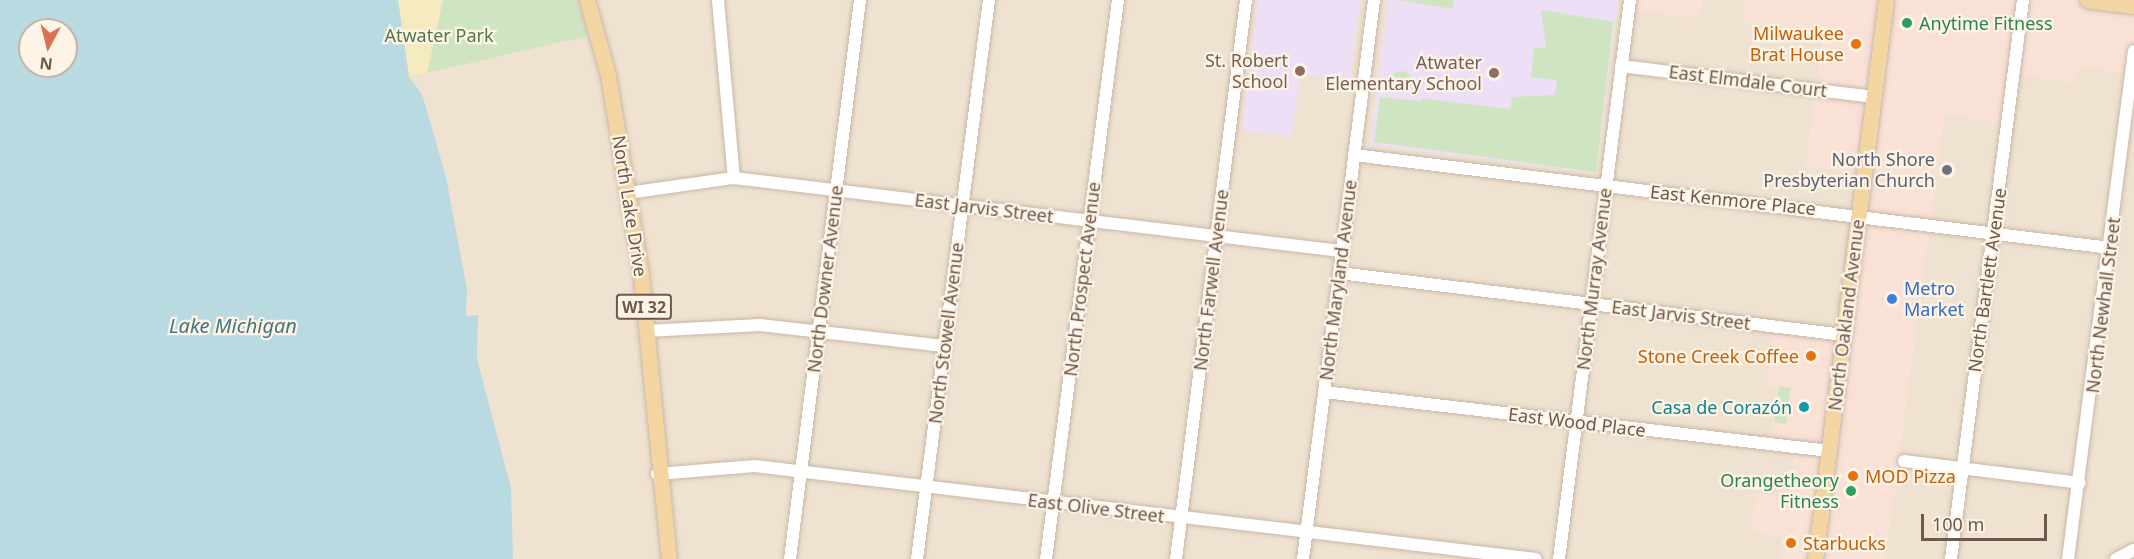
<!DOCTYPE html>
<meta charset="utf-8">
<style>
body{margin:0}
#map{position:relative;width:2134px;height:559px;overflow:hidden;background:#f9f0e1;font-family:"Noto Sans",sans-serif}
div>[style]{position:absolute}
.residential>*{inset:0;background:#f0e2d1}
.commercial>*{inset:0;background:#f9e1d6}
.education>*{inset:0;background:#eddff5}
.green>*{inset:0;background:#cfe5c2}
.round{border-radius:50%}
.sand>*{inset:0;background:#f6eabf}
.water>*{inset:0;background:#b8dae0}
.roads{filter:drop-shadow(0 0 2px #c8b8aa) drop-shadow(0 0 2px #c8b8aa)}
.minor>*{height:12px;margin:-6px;padding:0 6px;transform-origin:6px;border-radius:6px;background:#fff}
.major>*{height:15px;margin:-7.5px;padding:0 7.5px;transform-origin:7.5px;border-radius:7.5px;background:#f2d5a0}
.dots>*{width:16px;height:16px;translate:-50% -50%;box-sizing:border-box;border:3px solid #fdf4e7;border-radius:50%}
span{translate:-50% -50%;white-space:nowrap;text-align:center;line-height:1.15;-webkit-text-stroke:4.5px #fdf4e7;paint-order:stroke}
.shield-label span{padding:2px 4px;background:#fdf4e7;border:2px solid;border-radius:4px;-webkit-text-stroke-width:0}
.shield-label{font-size:16px;color:#6e584b;font-weight:700}
.leisure-label{font-size:18px;color:#27864d}
.left{translate:0 -50%;text-align:left}
.right{translate:-100% -50%;text-align:right}
.food-label{font-size:18px;color:#c56008}
.park-label{font-size:18px;color:#557847}
.education-label{font-size:18px;color:#785e54}
.street-label{font-size:18px;color:#6e584b}
.worship-label{font-size:18px;color:#5b616d}
.shop-label{font-size:18px;color:#366cbe}
.culture-label{font-size:18px;color:#0d838f}
.water-label{font-size:20px;color:#477580;font-style:italic}
.north{position:absolute;left:18px;top:18px;width:60px;height:60px;box-sizing:border-box;background:#fdf4e7;border:2px solid #c4b6a9;border-radius:50%;rotate:187deg;font-size:16px;font-weight:700;line-height:24px;text-align:center;color:#6e584b}
.north::after{content:'';display:block;margin:auto;width:21px;height:27px;background:#d77252;clip-path:polygon(50% 0,100% 100%,50% 72%,0 100%)}
.scale{position:absolute;left:1921px;top:514px;width:126px;height:27px;box-sizing:border-box;border:3px solid #6e584b;border-top:0;padding-left:8px;font-size:18px;line-height:21px;white-space:nowrap;color:#6e584b;-webkit-text-stroke:4px #fdf4e7;paint-order:stroke}
</style>
<div id="map">
<div class="residential">
<i style="clip-path:polygon(222px 0,1630px 0,1700px 17px,1702px 0,1745px 0,1743px 22px,1824px 31px,1806px 166px,1865px 173px,1844px 335px,1767px 385px,1778px 386px,1770px 445px,1796px 449px,1789px 497px,1750px 532px,1782px 535px,1779px 559px,327px 559px)"></i>
<i style="clip-path:polygon(2077px 66px,2131px 73px,2126px 120px,2134px 121px,2134px 559px,1885px 559px,1944px 115px,2014px 74px,2075px 82px)"></i>
</div>
<div class="commercial">
<i style="clip-path:polygon(1630px 0,1702px 0,1700px 18px,1629px 10px)"></i>
<i style="clip-path:polygon(1745px 0,2134px 0,2134px 121px,2125px 120px,2131px 73px,2078px 66px,2075px 82px,2014px 74px,2008px 123px,1944px 115px,1885px 559px,1779px 559px,1782px 535px,1750px 532px,1756px 493px,1789px 497px,1796px 449px,1770px 446px,1778px 387px,1767px 385px,1774px 327px,1844px 335px,1864px 173px,1806px 166px,1824px 31px,1743px 22px)"></i>
</div>
<div class="education">
<i style="clip-path:polygon(1258px 0,1360px 0,1350px 80px,1300px 74px,1292px 137px,1242px 130px)"></i>
<i style="clip-path:polygon(1388px 0,1618px 0,1596px 172px,1370px 145px)"></i>
</div>
<div class="green">
<i style="clip-path:polygon(398px 0,577px 0,588px 36px,409px 77px)"></i>
<i style="clip-path:polygon(1399px 0,1454px 0,1453px 9px)"></i>
<i style="clip-path:polygon(1541px 10px,1613px 22px,1596px 172px,1374px 142px,1380px 97px,1420px 101px,1419px 112px,1421px 98px,1510px 109px,1512px 97px,1555px 95px,1557px 80px,1531px 77px,1534px 48px,1546px 48px)"></i>
<i class="round" style="left:1390px;top:71px;width:22px;height:22px"></i>
<i style="clip-path:polygon(1779px 386px,1791px 388px,1786px 424px,1774px 422px)"></i>
</div>
<div class="sand">
<i style="clip-path:polygon(398px 0,443px 0,427px 73px,409px 77px)"></i>
</div>
<div class="water">
<i style="clip-path:polygon(evenodd,0 0,398px 0,409px 77px,422px 94px,446px 177px,467px 289px,466px 316px,478px 315px,477px 359px,511px 488px,513px 559px,0 559px,0 0,30px 30px,66px 30px,66px 66px,30px 66px,30px 30px)"></i>
</div>
<div class="roads">
<div class="minor">
<i style="left:718px;top:0;width:179px;rotate:84.9deg"></i>
<i style="left:1621px;top:66px;width:255px;rotate:7deg"></i>
<i style="left:1354px;top:155px;width:762px;rotate:7.01deg"></i>
<i style="left:628px;top:193px;width:107px;rotate:-8.1deg"></i>
<i style="left:734px;top:178px;width:611px;rotate:6.86deg"></i>
<i style="left:1339px;top:273px;width:509px;rotate:7deg"></i>
<i style="left:646px;top:331px;width:114px;rotate:-3deg"></i>
<i style="left:760px;top:325px;width:185px;rotate:6.5deg"></i>
<i style="left:1324px;top:392px;width:508px;rotate:6.66deg"></i>
<i style="left:1904px;top:461px;width:177px;rotate:7.1deg"></i>
<i style="left:657px;top:474px;width:98px;rotate:-4.7deg"></i>
<i style="left:755px;top:466px;width:786px;rotate:6.8deg"></i>
<i style="left:790px;top:559px;width:563px;rotate:-82.86deg"></i>
<i style="left:917px;top:559px;width:564px;rotate:-82.66deg"></i>
<i style="left:1046px;top:559px;width:564px;rotate:-82.66deg"></i>
<i style="left:1176px;top:559px;width:563px;rotate:-82.86deg"></i>
<i style="left:1303px;top:559px;width:563px;rotate:-82.76deg"></i>
<i style="left:1559px;top:559px;width:563px;rotate:-82.76deg"></i>
<i style="left:1951px;top:559px;width:564px;rotate:-82.66deg"></i>
<i style="left:2068px;top:559px;width:512px;rotate:-82.6deg"></i>
<i style="left:2116px;top:559px;width:20px;rotate:-27deg"></i>
</div>
<div class="major">
<i style="left:587px;top:0;width:78px;rotate:74.4deg"></i>
<i style="left:608px;top:75px;width:203px;rotate:80.6deg"></i>
<i style="left:641px;top:275px;width:285px;rotate:84.4deg"></i>
<i style="left:2087px;top:0;width:47px;rotate:7.3deg"></i>
<i style="left:1815px;top:559px;width:563px;rotate:-82.76deg"></i>
</div>
</div>
<div class="dots">
<i style="left:1907px;top:23px;background:#2e9e5b"></i>
<i style="left:1856px;top:44px;background:#e8710a"></i>
<i style="left:1300px;top:71px;background:#8d6e63"></i>
<i style="left:1494px;top:73px;background:#8d6e63"></i>
<i style="left:1947px;top:170px;background:#6b7280"></i>
<i style="left:1892px;top:299px;background:#3f7fe0"></i>
<i style="left:1811px;top:356px;background:#e8710a"></i>
<i style="left:1804px;top:407px;background:#0f9aa8"></i>
<i style="left:1853px;top:476px;background:#e8710a"></i>
<i style="left:1851px;top:491px;background:#2e9e5b"></i>
<i style="left:1791px;top:543px;background:#e8710a"></i>
</div>
<div class="shield-label">
<span style="left:644px;top:307px">WI 32</span>
</div>
<div class="leisure-label">
<span class="left" style="left:1919px;top:23px">Anytime Fitness</span>
<span class="right" style="left:1839px;top:491px">Orangetheory<br>Fitness</span>
</div>
<div class="food-label">
<span class="right" style="left:1844px;top:44px">Milwaukee<br>Brat House</span>
<span class="right" style="left:1799px;top:356px">Stone Creek Coffee</span>
<span class="left" style="left:1865px;top:476px">MOD Pizza</span>
<span class="left" style="left:1803px;top:543px">Starbucks</span>
</div>
<div class="park-label">
<span style="left:439px;top:35px">Atwater Park</span>
</div>
<div class="education-label">
<span class="right" style="left:1288px;top:71px">St. Robert<br>School</span>
<span class="right" style="left:1482px;top:73px">Atwater<br>Elementary School</span>
</div>
<div class="street-label">
<span style="left:1748px;top:81px;rotate:7deg">East Elmdale Court</span>
<span style="left:1733px;top:200px;rotate:6deg">East Kenmore Place</span>
<span style="left:630px;top:206px;rotate:81deg">North Lake Drive</span>
<span style="left:984px;top:208px;rotate:7deg">East Jarvis Street</span>
<span style="left:825px;top:279px;rotate:-83deg">North Downer Avenue</span>
<span style="left:1082px;top:279px;rotate:-83deg">North Prospect Avenue</span>
<span style="left:1594px;top:279px;rotate:-83deg">North Murray Avenue</span>
<span style="left:1211px;top:280px;rotate:-83deg">North Farwell Avenue</span>
<span style="left:1338px;top:280px;rotate:-83deg">North Maryland Avenue</span>
<span style="left:1987px;top:280px;rotate:-82deg">North Bartlett Avenue</span>
<span style="left:2103px;top:305px;rotate:-83deg">North Newhall Street</span>
<span style="left:1681px;top:315px;rotate:7deg">East Jarvis Street</span>
<span style="left:1846px;top:315px;rotate:-83deg">North Oakland Avenue</span>
<span style="left:946px;top:333px;rotate:-83deg">North Stowell Avenue</span>
<span style="left:1577px;top:422px;rotate:7deg">East Wood Place</span>
<span style="left:1096px;top:508px;rotate:7deg">East Olive Street</span>
</div>
<div class="worship-label">
<span class="right" style="left:1935px;top:170px">North Shore<br>Presbyterian Church</span>
</div>
<div class="shop-label">
<span class="left" style="left:1904px;top:299px">Metro<br>Market</span>
</div>
<div class="culture-label">
<span class="right" style="left:1792px;top:407px">Casa de Corazón</span>
</div>
<div class="water-label">
<span style="left:233px;top:325px">Lake Michigan</span>
</div>
<div class="north">N</div>
<div class="scale">100 m</div>
</div>
